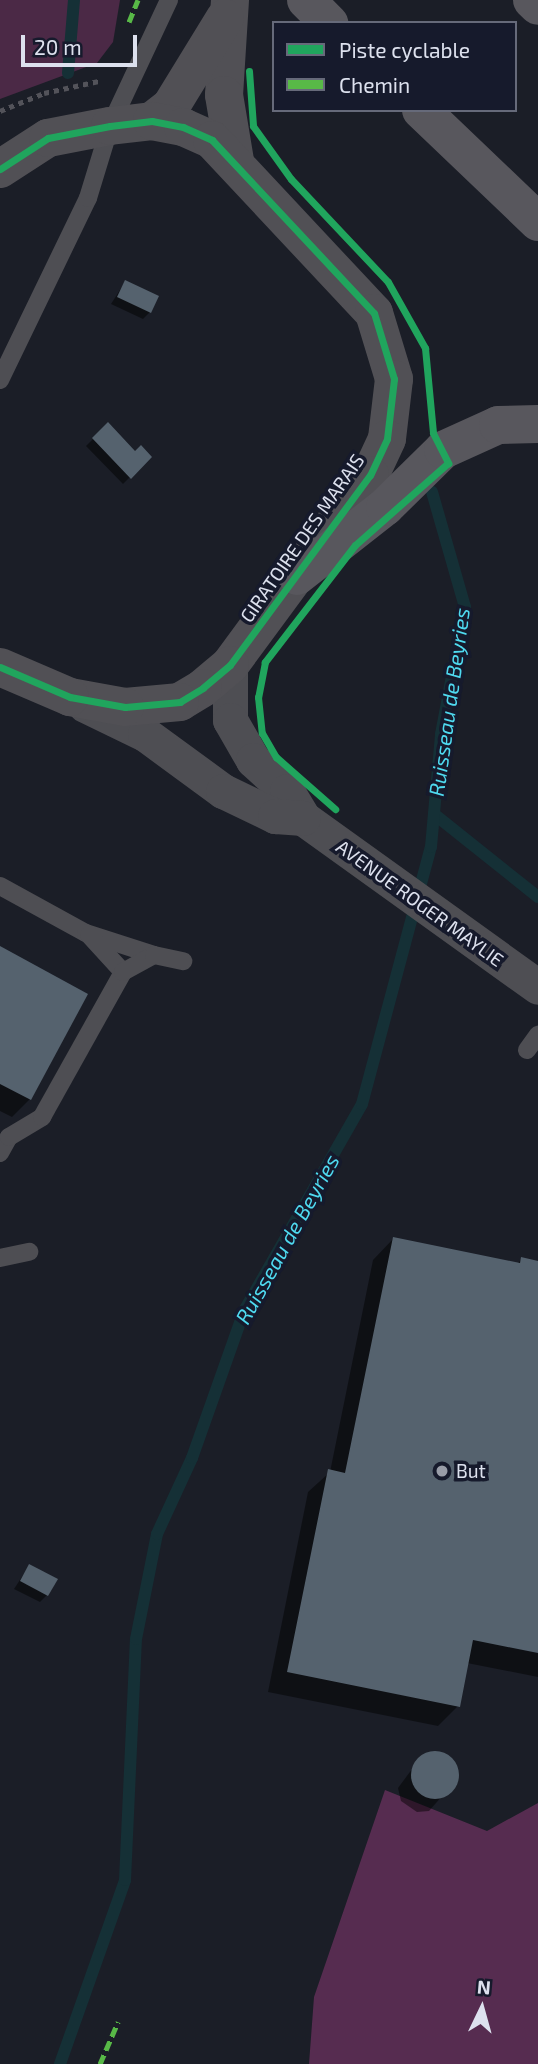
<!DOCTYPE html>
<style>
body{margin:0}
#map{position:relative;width:538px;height:2064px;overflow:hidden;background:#1b1e27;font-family:"Exo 2",sans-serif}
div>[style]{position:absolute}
.green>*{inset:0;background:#4b2946}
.forest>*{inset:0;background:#562c50}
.shadow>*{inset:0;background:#0007}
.stream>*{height:12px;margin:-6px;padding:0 6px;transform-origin:6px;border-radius:6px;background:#153036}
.building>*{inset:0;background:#55626e}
.round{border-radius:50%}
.path>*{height:4.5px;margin-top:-2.25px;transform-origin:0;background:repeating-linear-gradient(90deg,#53535a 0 5px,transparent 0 10px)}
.lane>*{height:18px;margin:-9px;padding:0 9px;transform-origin:9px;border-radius:9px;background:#4e4e53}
.street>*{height:35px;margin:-17.5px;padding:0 17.5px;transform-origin:17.5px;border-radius:17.5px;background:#4e4e53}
.secondary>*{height:38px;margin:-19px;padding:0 19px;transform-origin:19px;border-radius:19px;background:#515055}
.primary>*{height:38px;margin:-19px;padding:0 19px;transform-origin:19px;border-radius:19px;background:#58575d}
.quiet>*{height:5px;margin-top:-2.5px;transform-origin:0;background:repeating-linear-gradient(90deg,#58b947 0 10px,transparent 0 15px)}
.cycleway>*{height:7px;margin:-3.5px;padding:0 3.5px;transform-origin:3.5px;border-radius:3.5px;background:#20a55d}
.dots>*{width:19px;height:19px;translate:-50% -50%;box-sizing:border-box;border:4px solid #161a2c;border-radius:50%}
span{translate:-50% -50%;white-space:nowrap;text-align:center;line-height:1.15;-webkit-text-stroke:7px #161a2c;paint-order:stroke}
.street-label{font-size:19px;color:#dde1ee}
.poi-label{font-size:19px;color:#dde1ee}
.left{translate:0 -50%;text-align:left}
.water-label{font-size:21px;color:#4fdaf0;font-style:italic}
.legend{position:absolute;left:272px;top:21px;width:245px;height:91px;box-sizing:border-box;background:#161a2c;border:2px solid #666a7a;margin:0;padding:9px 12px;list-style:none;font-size:21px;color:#dde1ee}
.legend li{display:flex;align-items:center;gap:14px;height:35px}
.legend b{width:35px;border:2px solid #666a7a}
.north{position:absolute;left:447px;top:1973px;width:70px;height:70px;-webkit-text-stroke:5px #161a2c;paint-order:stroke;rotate:5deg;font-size:19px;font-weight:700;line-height:28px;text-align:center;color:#dde1ee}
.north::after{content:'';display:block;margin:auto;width:24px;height:32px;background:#dde1ee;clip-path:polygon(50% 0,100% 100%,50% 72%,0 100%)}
.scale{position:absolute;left:21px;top:35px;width:116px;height:32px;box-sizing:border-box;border:4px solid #dde1ee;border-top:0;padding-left:9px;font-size:21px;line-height:24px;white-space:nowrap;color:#dde1ee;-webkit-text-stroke:5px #161a2c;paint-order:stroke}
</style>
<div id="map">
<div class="green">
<i style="clip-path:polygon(0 0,120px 0,113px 42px,97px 63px,0 99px)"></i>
</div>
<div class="forest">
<i style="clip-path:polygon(385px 1790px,487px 1831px,538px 1803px,538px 2064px,309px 2064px,314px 1997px)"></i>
</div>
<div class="shadow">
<i style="clip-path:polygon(125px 282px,150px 312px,143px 319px,111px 304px)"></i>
<i style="clip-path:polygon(108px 424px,135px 453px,150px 457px,123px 484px,86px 446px)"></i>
<i style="clip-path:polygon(0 948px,86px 995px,30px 1099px,12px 1117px,0 1111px)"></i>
<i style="clip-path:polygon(393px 1239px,517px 1264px,522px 1259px,538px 1262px,538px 1677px,467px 1663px,458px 1706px,438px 1726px,268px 1692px,308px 1492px,330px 1472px,373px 1260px)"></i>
<i style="clip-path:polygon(29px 1566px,47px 1595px,40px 1602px,14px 1589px)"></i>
<i style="clip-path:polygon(435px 1752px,452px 1761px,457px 1779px,429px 1811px,417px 1812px,401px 1801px,398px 1788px,421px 1757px)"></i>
</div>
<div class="stream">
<i style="left:68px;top:73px;width:73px;rotate:-85.3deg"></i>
<i style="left:434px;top:814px;width:133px;rotate:38.6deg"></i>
<i style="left:60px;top:2064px;width:195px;rotate:-70.5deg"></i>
<i style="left:125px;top:1880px;width:241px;rotate:-87.4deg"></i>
<i style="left:136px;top:1639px;width:107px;rotate:-78.7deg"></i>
<i style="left:157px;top:1534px;width:84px;rotate:-65.3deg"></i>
<i style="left:192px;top:1458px;width:156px;rotate:-70.5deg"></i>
<i style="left:244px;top:1311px;width:238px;rotate:-60.3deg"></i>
<i style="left:362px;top:1104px;width:266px;rotate:-75deg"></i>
<i style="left:431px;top:847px;width:113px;rotate:-84.9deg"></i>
<i style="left:441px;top:734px;width:129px;rotate:-79.3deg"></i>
<i style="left:465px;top:607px;width:120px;rotate:-106deg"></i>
</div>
<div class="building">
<i style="clip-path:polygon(125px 280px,159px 296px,151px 313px,117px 297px)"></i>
<i style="clip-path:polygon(108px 422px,135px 451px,141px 445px,152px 457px,131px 479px,92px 438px)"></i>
<i style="clip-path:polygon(0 946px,88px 994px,31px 1100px,0 1084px)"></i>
<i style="clip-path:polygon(393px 1237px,520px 1263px,521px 1257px,538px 1261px,538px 1653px,473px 1640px,460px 1707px,287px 1672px,328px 1469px,345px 1473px)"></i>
<i style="clip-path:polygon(29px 1564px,58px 1579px,48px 1596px,20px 1581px)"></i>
<i class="round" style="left:411px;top:1751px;width:48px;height:48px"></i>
</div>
<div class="path">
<i style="left:0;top:111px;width:48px;rotate:-22.2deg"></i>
<i style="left:44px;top:93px;width:56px;rotate:-12.3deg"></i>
</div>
<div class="lane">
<i style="left:0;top:380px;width:202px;rotate:-64.2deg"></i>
<i style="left:88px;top:198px;width:75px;rotate:-73deg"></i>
<i style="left:110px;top:126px;width:139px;rotate:-64.9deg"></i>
<i style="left:0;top:886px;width:98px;rotate:28.7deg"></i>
<i style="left:86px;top:933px;width:71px;rotate:17.9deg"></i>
<i style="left:89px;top:935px;width:50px;rotate:47.4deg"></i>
<i style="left:527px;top:1050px;width:19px;rotate:-54deg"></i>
<i style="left:0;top:1153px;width:18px;rotate:-61deg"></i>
<i style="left:9px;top:1137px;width:39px;rotate:-31deg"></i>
<i style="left:42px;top:1117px;width:166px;rotate:-60.8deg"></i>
<i style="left:123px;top:972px;width:35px;rotate:-29deg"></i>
<i style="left:154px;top:955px;width:30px;rotate:12deg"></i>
<i style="left:0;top:1258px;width:30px;rotate:-12deg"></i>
</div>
<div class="street">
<i style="left:230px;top:665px;width:55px;rotate:90deg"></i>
<i style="left:230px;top:720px;width:46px;rotate:60.1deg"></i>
<i style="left:253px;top:760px;width:46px;rotate:42.4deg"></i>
<i style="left:287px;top:791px;width:31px;rotate:59deg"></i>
<i style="left:303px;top:818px;width:289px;rotate:35.7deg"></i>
<i style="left:85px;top:705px;width:67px;rotate:25.8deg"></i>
<i style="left:145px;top:734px;width:97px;rotate:36.2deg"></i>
<i style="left:223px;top:791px;width:58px;rotate:25.7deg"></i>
<i style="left:275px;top:816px;width:28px;rotate:4deg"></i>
</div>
<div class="secondary">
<i style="left:230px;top:0;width:95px;rotate:93.6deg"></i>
<i style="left:224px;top:95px;width:67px;rotate:80.5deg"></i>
<i style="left:152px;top:121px;width:24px;rotate:-38deg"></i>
<i style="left:171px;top:106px;width:103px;rotate:-58.5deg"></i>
<i style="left:0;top:169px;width:57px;rotate:-32.9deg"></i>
<i style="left:48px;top:138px;width:63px;rotate:-11deg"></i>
<i style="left:110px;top:126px;width:42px;rotate:-6.8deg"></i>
<i style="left:152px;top:121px;width:32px;rotate:11deg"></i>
<i style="left:183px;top:127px;width:32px;rotate:24deg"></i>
<i style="left:212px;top:140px;width:237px;rotate:46.9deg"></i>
<i style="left:374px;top:313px;width:69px;rotate:73.1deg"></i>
<i style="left:394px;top:379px;width:60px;rotate:96.7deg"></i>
<i style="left:387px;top:439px;width:40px;rotate:115deg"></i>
<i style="left:370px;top:475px;width:236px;rotate:126.4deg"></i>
<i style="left:230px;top:665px;width:35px;rotate:140deg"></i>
<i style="left:203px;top:688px;width:27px;rotate:149deg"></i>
<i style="left:180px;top:702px;width:55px;rotate:174.8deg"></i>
<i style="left:125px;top:707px;width:56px;rotate:-169.7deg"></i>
<i style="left:70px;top:697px;width:76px;rotate:-156.8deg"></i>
</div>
<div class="primary">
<i style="left:306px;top:0;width:33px;rotate:45deg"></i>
<i style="left:532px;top:0;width:8px;rotate:45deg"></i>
<i style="left:421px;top:110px;width:162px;rotate:43.7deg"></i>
<i style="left:297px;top:576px;width:112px;rotate:-38.1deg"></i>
<i style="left:385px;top:507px;width:81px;rotate:-44.5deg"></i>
<i style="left:443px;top:450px;width:60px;rotate:-24.4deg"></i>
<i style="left:498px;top:425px;width:40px;rotate:-1.4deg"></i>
</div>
<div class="quiet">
<i style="left:129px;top:22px;width:24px;rotate:-68deg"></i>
<i style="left:100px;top:2064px;width:46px;rotate:-66.8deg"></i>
</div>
<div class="cycleway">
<i style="left:249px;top:71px;width:55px;rotate:85.8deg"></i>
<i style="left:253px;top:126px;width:65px;rotate:54.4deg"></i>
<i style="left:291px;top:179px;width:141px;rotate:46.7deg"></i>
<i style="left:388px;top:282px;width:76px;rotate:60.7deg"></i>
<i style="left:425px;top:348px;width:85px;rotate:84.6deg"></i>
<i style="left:433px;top:433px;width:34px;rotate:63deg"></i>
<i style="left:448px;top:463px;width:124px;rotate:138.6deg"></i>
<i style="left:355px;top:545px;width:148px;rotate:127.6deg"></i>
<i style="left:265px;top:662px;width:36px;rotate:101deg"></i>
<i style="left:258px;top:697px;width:36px;rotate:84deg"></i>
<i style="left:262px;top:733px;width:28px;rotate:60deg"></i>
<i style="left:276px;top:757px;width:79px;rotate:41.4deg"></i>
<i style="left:0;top:169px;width:57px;rotate:-32.9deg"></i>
<i style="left:48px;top:138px;width:63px;rotate:-11deg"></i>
<i style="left:110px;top:126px;width:42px;rotate:-6.8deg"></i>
<i style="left:152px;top:121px;width:32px;rotate:11deg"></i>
<i style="left:183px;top:127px;width:32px;rotate:24deg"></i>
<i style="left:212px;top:140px;width:237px;rotate:46.9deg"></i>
<i style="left:374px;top:313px;width:69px;rotate:73.1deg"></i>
<i style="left:394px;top:379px;width:60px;rotate:96.7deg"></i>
<i style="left:387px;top:439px;width:40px;rotate:115deg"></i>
<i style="left:370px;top:475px;width:236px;rotate:126.4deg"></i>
<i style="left:230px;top:665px;width:35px;rotate:140deg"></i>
<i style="left:203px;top:688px;width:27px;rotate:149deg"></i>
<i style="left:180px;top:702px;width:55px;rotate:174.8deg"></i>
<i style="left:125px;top:707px;width:56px;rotate:-169.7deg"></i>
<i style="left:70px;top:697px;width:76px;rotate:-156.8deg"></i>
</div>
<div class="dots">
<i style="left:442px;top:1471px;background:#999da8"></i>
</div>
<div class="street-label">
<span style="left:302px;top:538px;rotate:-55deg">GIRATOIRE DES MARAIS</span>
<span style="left:420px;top:903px;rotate:36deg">AVENUE ROGER MAYLIE</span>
</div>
<div class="poi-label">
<span class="left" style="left:456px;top:1471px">But</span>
</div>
<div class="water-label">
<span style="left:449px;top:702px;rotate:-82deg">Ruisseau de Beyries</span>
<span style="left:287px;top:1239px;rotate:-61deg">Ruisseau de Beyries</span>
</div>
<ul class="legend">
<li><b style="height:9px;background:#20a55d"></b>Piste cyclable</li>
<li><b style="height:9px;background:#58b947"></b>Chemin</li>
</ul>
<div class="north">N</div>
<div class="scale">20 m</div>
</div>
